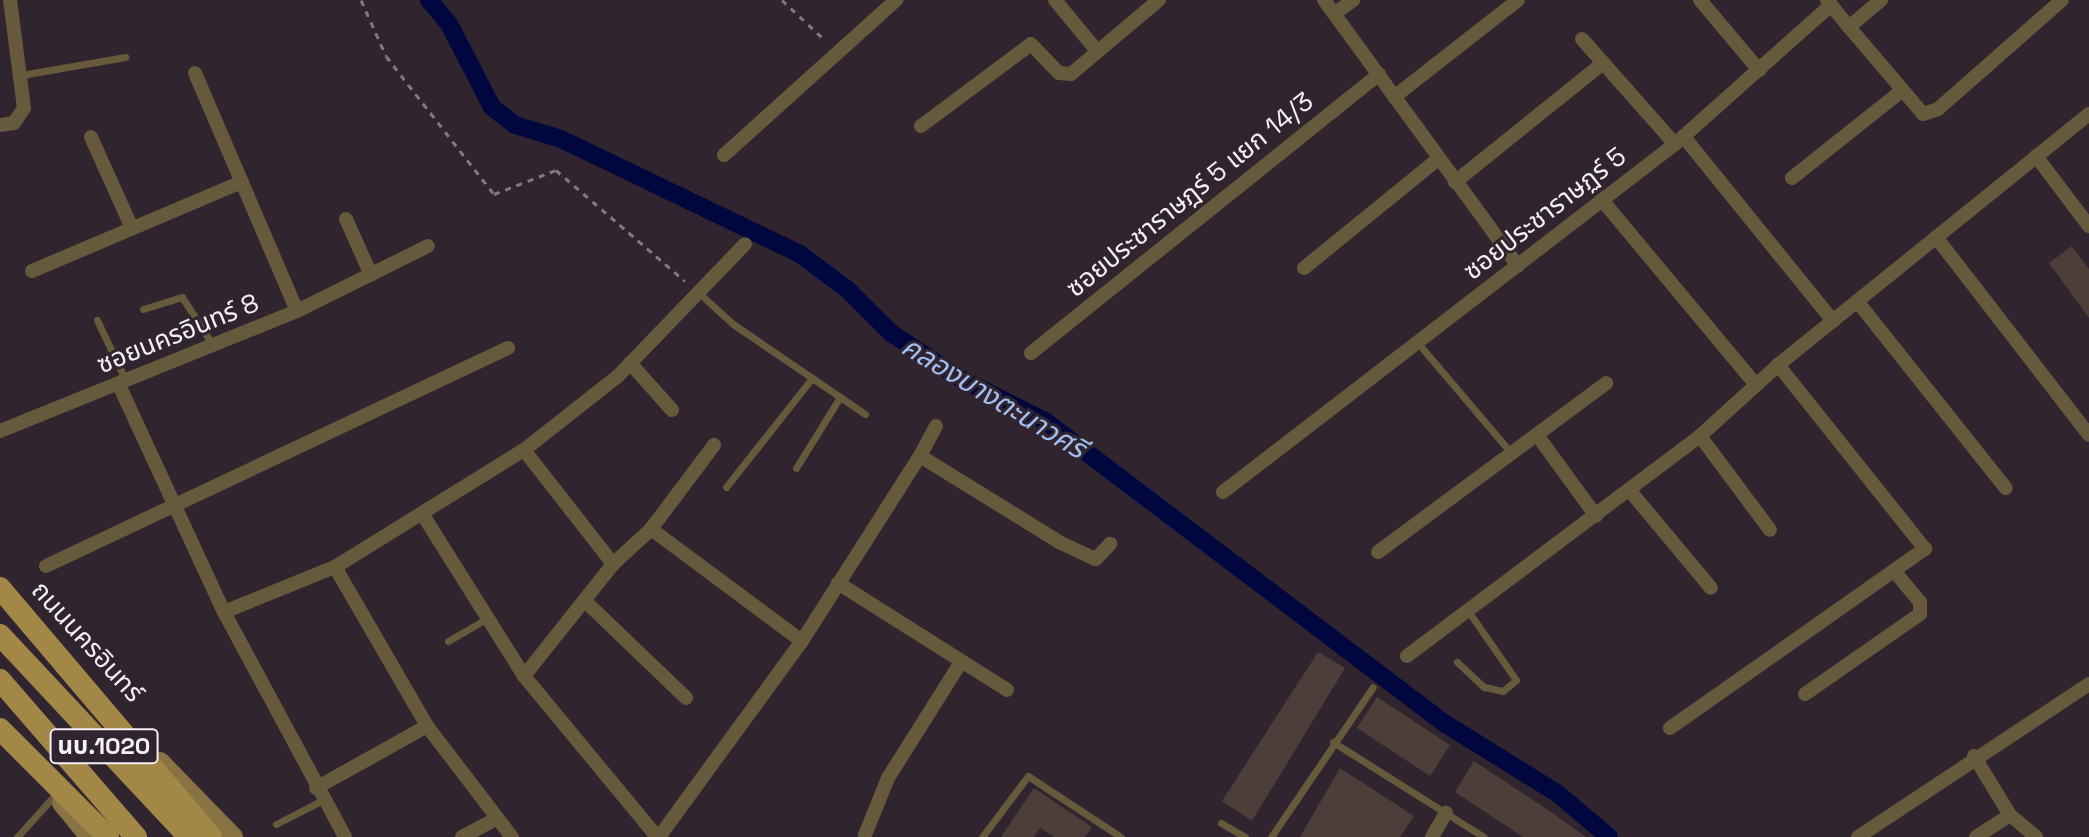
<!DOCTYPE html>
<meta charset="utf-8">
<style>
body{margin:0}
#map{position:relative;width:2089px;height:837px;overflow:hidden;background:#30252f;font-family:"Space Grotesk","Noto Sans Thai",sans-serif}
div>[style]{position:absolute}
.canal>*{height:18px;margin:-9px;padding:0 9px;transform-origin:9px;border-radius:9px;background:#00073e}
.building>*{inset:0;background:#4d3e3a}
.path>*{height:3px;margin-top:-1.5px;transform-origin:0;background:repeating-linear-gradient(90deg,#827881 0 6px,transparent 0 12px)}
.lane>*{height:7px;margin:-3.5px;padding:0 3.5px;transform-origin:3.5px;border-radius:3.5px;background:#67593b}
.street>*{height:14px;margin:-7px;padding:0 7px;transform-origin:7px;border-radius:7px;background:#67593b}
.secondary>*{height:20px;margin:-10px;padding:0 10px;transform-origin:10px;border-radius:10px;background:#897342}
.primary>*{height:22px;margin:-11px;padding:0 11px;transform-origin:11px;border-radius:11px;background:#a38747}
span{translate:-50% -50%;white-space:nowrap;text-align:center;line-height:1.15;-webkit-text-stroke:6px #30252f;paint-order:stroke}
.shield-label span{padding:2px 6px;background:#30252f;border:2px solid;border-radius:6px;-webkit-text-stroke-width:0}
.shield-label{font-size:24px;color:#f6eff6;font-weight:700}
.street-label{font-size:26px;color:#f6eff6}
.water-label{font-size:28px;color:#a1bff3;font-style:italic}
</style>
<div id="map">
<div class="canal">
<i style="left:429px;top:0;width:31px;rotate:50deg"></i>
<i style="left:449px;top:24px;width:93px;rotate:62.6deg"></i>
<i style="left:492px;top:107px;width:29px;rotate:38deg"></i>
<i style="left:515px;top:125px;width:48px;rotate:16.9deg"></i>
<i style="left:561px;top:139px;width:265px;rotate:25.7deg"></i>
<i style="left:800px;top:254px;width:60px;rotate:36.9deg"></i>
<i style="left:848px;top:290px;width:61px;rotate:45deg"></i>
<i style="left:891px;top:333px;width:84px;rotate:33.3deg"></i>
<i style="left:961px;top:379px;width:94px;rotate:26.6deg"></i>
<i style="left:1045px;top:421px;width:500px;rotate:37.12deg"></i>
<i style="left:1444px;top:723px;width:133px;rotate:31.8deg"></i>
<i style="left:1557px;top:793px;width:68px;rotate:40.2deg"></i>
</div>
<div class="building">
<i style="clip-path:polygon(2072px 246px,2089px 269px,2089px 318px,2049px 263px)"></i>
<i style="clip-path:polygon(1318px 652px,1345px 668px,1252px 821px,1222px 801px)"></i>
<i style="clip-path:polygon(1377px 697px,1450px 745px,1430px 776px,1357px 728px)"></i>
<i style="clip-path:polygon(1474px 761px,1548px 810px,1586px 837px,1523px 837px,1455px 792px)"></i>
<i style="clip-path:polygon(1340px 768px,1414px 816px,1400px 837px,1300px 837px)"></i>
<i style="clip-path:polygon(1034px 788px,1092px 827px,1085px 837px,1054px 837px,1040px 828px,1034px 837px,1001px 837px)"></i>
</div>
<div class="path">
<i style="left:361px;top:0;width:61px;rotate:65.9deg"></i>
<i style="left:386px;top:56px;width:175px;rotate:52deg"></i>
<i style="left:494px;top:194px;width:66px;rotate:-21.2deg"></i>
<i style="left:556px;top:170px;width:170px;rotate:40.7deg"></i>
<i style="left:782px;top:0;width:60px;rotate:43deg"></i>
</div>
<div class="lane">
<i style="left:21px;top:75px;width:106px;rotate:-9.8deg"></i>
<i style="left:700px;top:294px;width:45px;rotate:42.3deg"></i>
<i style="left:733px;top:324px;width:160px;rotate:34.3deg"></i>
<i style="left:143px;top:309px;width:41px;rotate:-17.1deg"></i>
<i style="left:182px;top:297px;width:56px;rotate:57.4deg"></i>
<i style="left:97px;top:320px;width:65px;rotate:64.6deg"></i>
<i style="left:1417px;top:342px;width:145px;rotate:49.7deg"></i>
<i style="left:796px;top:468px;width:84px;rotate:-58.2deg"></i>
<i style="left:726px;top:487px;width:139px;rotate:-51.7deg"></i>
<i style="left:448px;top:641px;width:46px;rotate:-29.9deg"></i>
<i style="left:1457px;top:662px;width:37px;rotate:43deg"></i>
<i style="left:1484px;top:687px;width:19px;rotate:12deg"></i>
<i style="left:1503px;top:691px;width:17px;rotate:-40deg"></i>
<i style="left:1516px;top:680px;width:84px;rotate:-124.8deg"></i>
<i style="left:1333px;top:742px;width:178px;rotate:32.2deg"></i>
<i style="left:1221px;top:823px;width:28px;rotate:30deg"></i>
<i style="left:276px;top:824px;width:53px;rotate:-27.1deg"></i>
<i style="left:17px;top:837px;width:57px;rotate:-47.9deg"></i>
<i style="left:982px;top:837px;width:76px;rotate:-53deg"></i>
<i style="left:1028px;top:776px;width:111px;rotate:33.3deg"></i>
<i style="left:1271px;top:837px;width:181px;rotate:-55.8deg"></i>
</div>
<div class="street">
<i style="left:1055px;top:0;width:66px;rotate:50.5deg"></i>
<i style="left:1324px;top:0;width:329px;rotate:53.9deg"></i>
<i style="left:1700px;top:0;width:92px;rotate:49.9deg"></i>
<i style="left:1827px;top:0;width:35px;rotate:51deg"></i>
<i style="left:1849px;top:27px;width:42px;rotate:-40.2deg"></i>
<i style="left:1334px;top:14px;width:24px;rotate:-36deg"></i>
<i style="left:1849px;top:27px;width:114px;rotate:49.6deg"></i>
<i style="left:1923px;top:114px;width:16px;rotate:-18deg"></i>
<i style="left:1938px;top:109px;width:165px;rotate:-41.3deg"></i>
<i style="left:1582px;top:39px;width:140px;rotate:48.5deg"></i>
<i style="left:195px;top:73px;width:259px;rotate:66.8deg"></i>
<i style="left:1394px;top:97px;width:157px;rotate:-38deg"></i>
<i style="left:0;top:125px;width:14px;rotate:-8deg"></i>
<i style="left:14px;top:123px;width:18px;rotate:-56deg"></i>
<i style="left:24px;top:108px;width:109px;rotate:-97.4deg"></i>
<i style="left:921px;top:126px;width:137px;rotate:-36.7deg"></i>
<i style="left:1031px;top:44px;width:40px;rotate:46deg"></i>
<i style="left:1059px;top:73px;width:12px;rotate:5deg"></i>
<i style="left:1071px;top:74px;width:115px;rotate:-40.1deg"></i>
<i style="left:91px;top:137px;width:98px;rotate:65.8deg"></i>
<i style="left:1684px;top:137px;width:237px;rotate:51deg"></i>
<i style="left:724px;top:155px;width:232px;rotate:-42deg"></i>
<i style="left:2036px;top:156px;width:88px;rotate:52.9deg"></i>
<i style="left:1792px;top:178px;width:137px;rotate:-38.5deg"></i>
<i style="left:1455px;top:182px;width:190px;rotate:-38.8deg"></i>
<i style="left:1602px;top:200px;width:241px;rotate:50.2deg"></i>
<i style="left:346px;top:219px;width:61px;rotate:65.9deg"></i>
<i style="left:1936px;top:237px;width:250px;rotate:52.3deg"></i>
<i style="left:1304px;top:268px;width:171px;rotate:-39.1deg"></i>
<i style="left:32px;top:271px;width:228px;rotate:-23deg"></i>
<i style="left:1857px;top:301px;width:239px;rotate:51.5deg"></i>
<i style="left:1031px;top:353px;width:446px;rotate:-38.7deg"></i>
<i style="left:630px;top:363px;width:63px;rotate:48.2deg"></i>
<i style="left:119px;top:385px;width:250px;rotate:65.2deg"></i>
<i style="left:224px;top:612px;width:255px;rotate:61.7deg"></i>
<i style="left:0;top:431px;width:320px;rotate:-22deg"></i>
<i style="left:297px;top:311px;width:146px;rotate:-26.4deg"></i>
<i style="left:1537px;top:435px;width:100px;rotate:53.9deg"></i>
<i style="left:1700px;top:436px;width:117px;rotate:53.3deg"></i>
<i style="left:524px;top:450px;width:145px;rotate:52deg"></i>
<i style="left:920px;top:456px;width:34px;rotate:-62deg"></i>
<i style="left:1630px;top:491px;width:126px;rotate:50.1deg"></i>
<i style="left:1223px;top:492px;width:570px;rotate:-37.59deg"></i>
<i style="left:1675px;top:144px;width:209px;rotate:-41.7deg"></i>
<i style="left:423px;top:515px;width:190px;rotate:57.9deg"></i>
<i style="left:524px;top:676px;width:209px;rotate:50.4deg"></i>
<i style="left:651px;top:529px;width:105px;rotate:-53.1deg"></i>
<i style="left:1378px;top:552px;width:284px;rotate:-36.5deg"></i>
<i style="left:46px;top:566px;width:511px;rotate:-25.26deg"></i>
<i style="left:335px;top:567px;width:184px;rotate:59.9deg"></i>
<i style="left:427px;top:726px;width:140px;rotate:52.6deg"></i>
<i style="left:838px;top:583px;width:200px;rotate:32.3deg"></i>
<i style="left:585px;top:601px;width:140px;rotate:43.8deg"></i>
<i style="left:224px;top:612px;width:120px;rotate:-22.1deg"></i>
<i style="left:335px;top:567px;width:222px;rotate:-31.8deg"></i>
<i style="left:524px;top:450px;width:120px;rotate:-38.2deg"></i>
<i style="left:618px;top:376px;width:183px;rotate:-46.1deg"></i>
<i style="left:1407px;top:656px;width:366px;rotate:-36.9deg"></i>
<i style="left:1700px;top:436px;width:105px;rotate:-42.3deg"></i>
<i style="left:1778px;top:365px;width:400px;rotate:-38.9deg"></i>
<i style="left:524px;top:676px;width:143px;rotate:-51.5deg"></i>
<i style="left:613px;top:564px;width:52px;rotate:-42.6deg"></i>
<i style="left:651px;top:529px;width:188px;rotate:36.6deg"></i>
<i style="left:1805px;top:694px;width:140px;rotate:-34.8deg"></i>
<i style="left:1920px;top:614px;width:12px;rotate:-90deg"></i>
<i style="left:1920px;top:602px;width:39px;rotate:-130deg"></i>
<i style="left:1670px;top:728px;width:312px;rotate:-35.1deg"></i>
<i style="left:1925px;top:549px;width:236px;rotate:-128.6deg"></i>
<i style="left:1974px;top:756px;width:69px;rotate:58.6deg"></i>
<i style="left:2010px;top:815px;width:34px;rotate:40deg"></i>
<i style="left:316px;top:788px;width:127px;rotate:-29.2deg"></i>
<i style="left:865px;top:835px;width:61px;rotate:-68deg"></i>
<i style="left:888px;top:778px;width:137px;rotate:-57.8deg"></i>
<i style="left:462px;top:837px;width:38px;rotate:-28deg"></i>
<i style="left:659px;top:837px;width:243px;rotate:-53.9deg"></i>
<i style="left:802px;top:641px;width:219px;rotate:-57.5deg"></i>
<i style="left:920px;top:456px;width:166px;rotate:31.7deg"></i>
<i style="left:1061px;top:543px;width:38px;rotate:25deg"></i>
<i style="left:1096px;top:559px;width:21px;rotate:-47deg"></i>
<i style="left:1432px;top:837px;width:28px;rotate:-60deg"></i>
<i style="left:1858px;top:837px;width:277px;rotate:-33.5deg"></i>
<i style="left:1976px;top:837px;width:40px;rotate:-32.9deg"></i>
</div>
<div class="secondary">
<i style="left:160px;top:762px;width:105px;rotate:45.8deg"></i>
<i style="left:62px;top:803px;width:44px;rotate:50.5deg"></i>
</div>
<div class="primary">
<i style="left:0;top:588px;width:326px;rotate:49.7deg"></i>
<i style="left:0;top:635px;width:277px;rotate:46.9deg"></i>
<i style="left:0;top:680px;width:208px;rotate:49.1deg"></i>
<i style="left:0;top:729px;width:153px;rotate:45deg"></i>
</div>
<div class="shield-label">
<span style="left:104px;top:746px">นบ.1020</span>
</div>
<div class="street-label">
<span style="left:1190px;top:195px;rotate:-39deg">ซอยประชาราษฎร์ 5 แยก 14/3</span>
<span style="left:1545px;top:214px;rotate:-38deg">ซอยประชาราษฏร์ 5</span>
<span style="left:178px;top:334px;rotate:-22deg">ซอยนครอินทร์ 8</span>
<span style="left:87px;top:642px;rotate:48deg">ถนนนครอินทร์</span>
</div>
<div class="water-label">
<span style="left:994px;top:397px;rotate:31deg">คลองบางตะนาวศรี</span>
</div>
</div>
